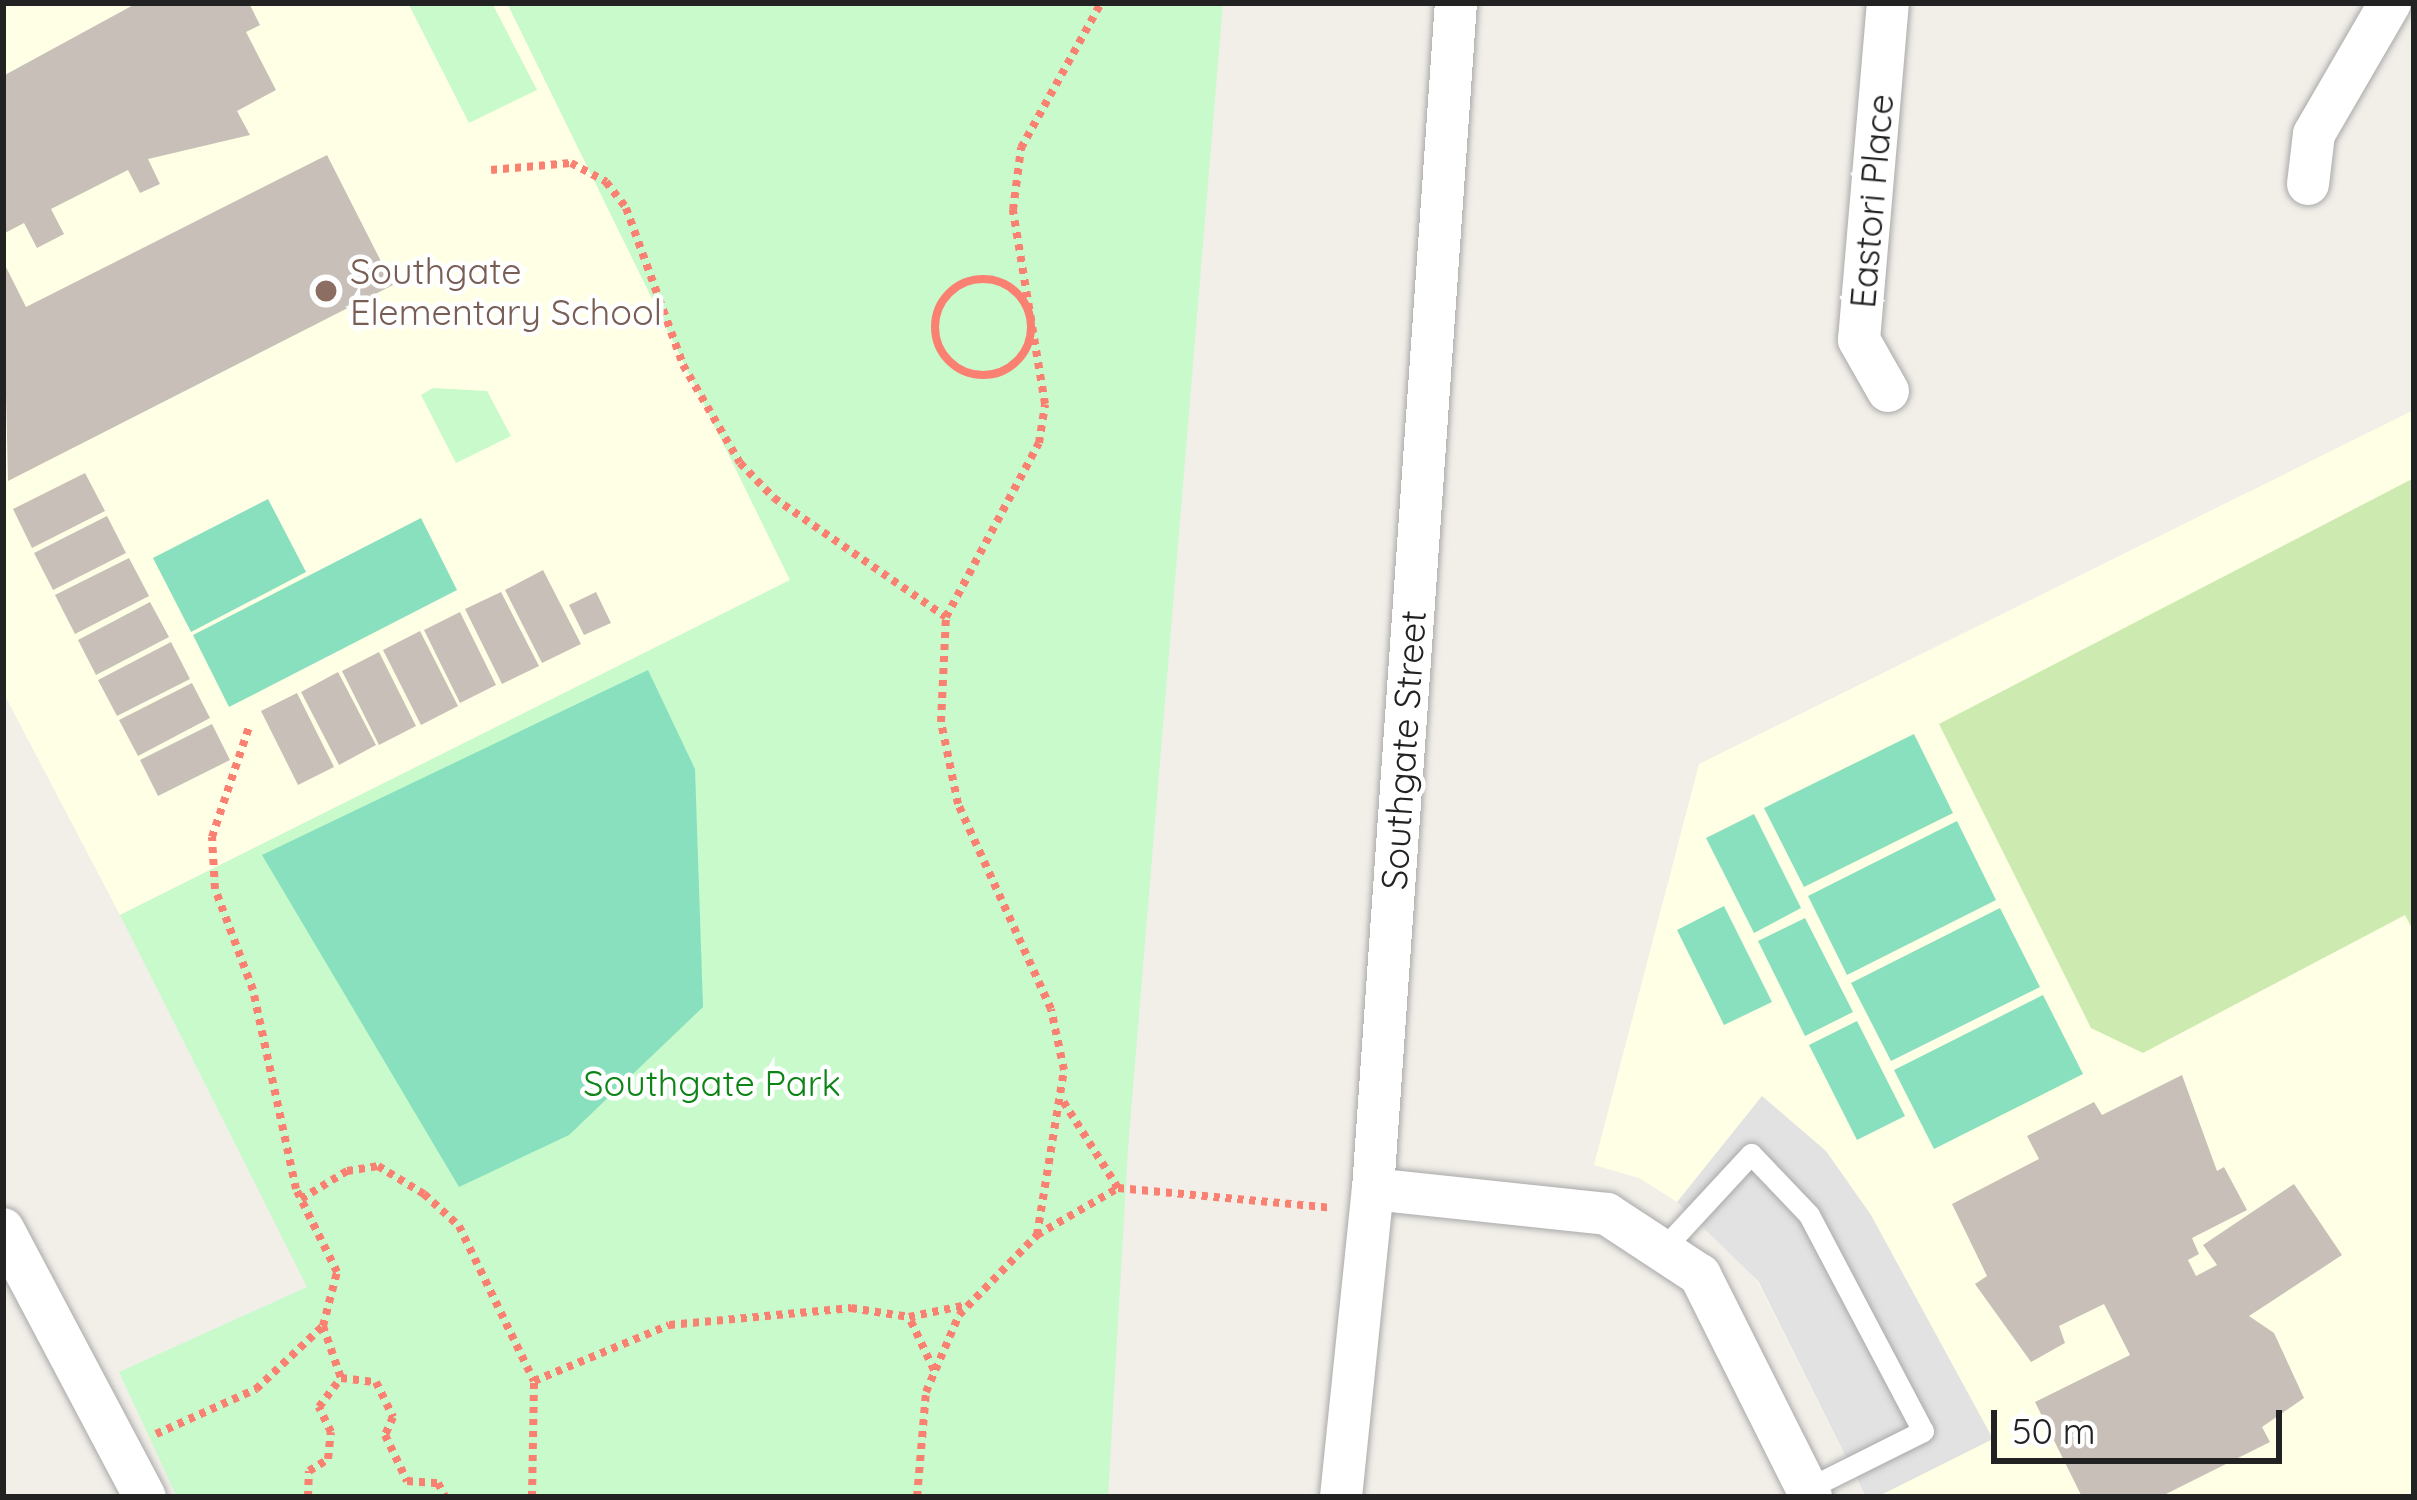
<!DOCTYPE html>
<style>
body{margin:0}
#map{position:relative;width:2417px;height:1500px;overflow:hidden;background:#f2efe9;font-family:Quicksand,sans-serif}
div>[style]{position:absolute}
.education>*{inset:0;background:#ffffe5}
.grass>*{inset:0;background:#cdebb0}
.park>*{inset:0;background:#c8facc}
.pitch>*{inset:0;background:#88e0be}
.parking>*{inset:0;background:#e2e2e2}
.building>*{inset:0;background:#c7bfb8}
.path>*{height:8px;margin-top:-4px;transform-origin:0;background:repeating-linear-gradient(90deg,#fa8072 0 6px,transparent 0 12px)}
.path>.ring{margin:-4px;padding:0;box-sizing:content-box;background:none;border:8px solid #fa8072;border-radius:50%}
.roads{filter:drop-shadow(0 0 3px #a9a9a9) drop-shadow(0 0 3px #a9a9a9)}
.lane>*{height:21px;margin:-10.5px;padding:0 10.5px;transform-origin:10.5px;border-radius:10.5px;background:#fff}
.street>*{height:42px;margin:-21px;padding:0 21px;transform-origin:21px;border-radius:21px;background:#fff}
.dots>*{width:33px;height:33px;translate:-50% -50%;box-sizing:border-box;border:6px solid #fff;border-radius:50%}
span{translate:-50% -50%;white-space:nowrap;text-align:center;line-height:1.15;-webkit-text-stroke:9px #fff;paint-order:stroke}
.street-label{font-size:36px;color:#222}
.education-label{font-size:36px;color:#785e54}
.left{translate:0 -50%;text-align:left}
.park-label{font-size:36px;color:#0c8416}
.frame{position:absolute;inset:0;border:6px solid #222;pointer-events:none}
.scale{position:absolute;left:1991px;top:1410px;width:291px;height:54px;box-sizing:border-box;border:6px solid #222;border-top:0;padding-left:15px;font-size:36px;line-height:42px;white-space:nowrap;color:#222;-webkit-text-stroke:9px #fff;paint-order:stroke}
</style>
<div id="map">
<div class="education">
<i style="clip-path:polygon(3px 3px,507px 3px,791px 580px,120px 915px,3px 692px)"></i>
<i style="clip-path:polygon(2414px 410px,2414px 1497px,1866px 1497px,1757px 1281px,1701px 1217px,1639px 1178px,1594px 1165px,1699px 764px)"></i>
</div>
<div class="grass">
<i style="clip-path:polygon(2414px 478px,2414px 932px,2405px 915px,2143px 1053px,2091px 1028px,1939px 724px)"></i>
</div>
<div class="park">
<i style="clip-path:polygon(408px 3px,492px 3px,537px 90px,469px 123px)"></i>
<i style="clip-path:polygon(507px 3px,1223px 3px,1128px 1148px,1108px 1497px,177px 1497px,119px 1372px,307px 1287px,120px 915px,790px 580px)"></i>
<i style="clip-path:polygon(433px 388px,487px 391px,511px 436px,456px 463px,421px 395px)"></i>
</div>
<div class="pitch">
<i style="clip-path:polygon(268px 499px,306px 572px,191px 632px,153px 558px)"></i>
<i style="clip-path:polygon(421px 518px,457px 590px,229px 707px,193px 635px)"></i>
<i style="clip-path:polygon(648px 670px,695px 769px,703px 1007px,569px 1135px,459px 1187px,262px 855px)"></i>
<i style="clip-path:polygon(1914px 734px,1953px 813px,1804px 887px,1764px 808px)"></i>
<i style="clip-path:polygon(1754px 814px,1801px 908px,1754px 933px,1706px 838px)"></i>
<i style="clip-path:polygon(1957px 821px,1996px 900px,1847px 975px,1808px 896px)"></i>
<i style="clip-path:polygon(1724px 906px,1772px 1002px,1724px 1025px,1677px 930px)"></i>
<i style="clip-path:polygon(2000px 908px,2040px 987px,1891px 1061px,1851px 983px)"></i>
<i style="clip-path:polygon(1805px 918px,1853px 1012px,1805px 1036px,1758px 941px)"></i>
<i style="clip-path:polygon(2043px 995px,2083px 1074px,1934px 1149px,1894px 1070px)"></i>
<i style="clip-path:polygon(1857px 1021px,1905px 1116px,1857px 1140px,1809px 1045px)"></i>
</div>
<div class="parking">
<i style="clip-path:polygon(1762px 1096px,1826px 1151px,1871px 1215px,1993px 1439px,1877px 1497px,1866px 1497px,1758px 1281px,1677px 1202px)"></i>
</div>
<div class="building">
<i style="clip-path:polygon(137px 3px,249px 3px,260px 25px,246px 32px,276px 90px,237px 111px,250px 135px,148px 159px,160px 184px,140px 193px,128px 170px,51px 209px,64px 234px,37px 248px,24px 223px,3px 234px,3px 76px)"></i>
<i style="clip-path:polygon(327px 155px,393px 285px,8px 481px,3px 261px,26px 307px)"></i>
<i style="clip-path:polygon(85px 473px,105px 511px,32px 548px,13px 509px)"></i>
<i style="clip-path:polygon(107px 516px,126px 553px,53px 590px,34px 553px)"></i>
<i style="clip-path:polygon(129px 558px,149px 596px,75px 634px,55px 595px)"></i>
<i style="clip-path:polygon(543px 570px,581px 644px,542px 663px,505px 590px)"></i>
<i style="clip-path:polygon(501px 592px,539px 666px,502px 684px,465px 609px)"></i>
<i style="clip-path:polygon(596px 592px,611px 623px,584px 635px,569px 605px)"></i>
<i style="clip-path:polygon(150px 602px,169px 637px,96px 675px,78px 640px)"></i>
<i style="clip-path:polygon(460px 612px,496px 685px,460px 703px,424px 630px)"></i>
<i style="clip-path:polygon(420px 631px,458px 706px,421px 725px,383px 650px)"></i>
<i style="clip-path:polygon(171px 642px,190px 679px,117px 716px,98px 680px)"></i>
<i style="clip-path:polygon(379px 652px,416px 726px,379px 745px,342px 671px)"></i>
<i style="clip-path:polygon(338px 672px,376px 745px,339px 765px,301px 692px)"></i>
<i style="clip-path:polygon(192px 683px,210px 718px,138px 756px,119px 720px)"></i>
<i style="clip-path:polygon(297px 693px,334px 767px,298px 785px,261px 711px)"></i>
<i style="clip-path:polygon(212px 724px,230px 760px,158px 796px,140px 760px)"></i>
<i style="clip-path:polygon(2182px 1075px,2217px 1171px,2224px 1167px,2247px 1210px,2192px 1238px,2199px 1254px,2188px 1260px,2196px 1276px,2217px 1265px,2203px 1245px,2294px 1184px,2342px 1255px,2249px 1316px,2274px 1333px,2304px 1398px,2262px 1427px,2270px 1442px,2160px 1497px,2082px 1497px,2035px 1402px,2130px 1355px,2104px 1304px,2059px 1326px,2065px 1343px,2031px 1362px,1975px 1284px,1987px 1276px,1952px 1204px,2039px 1159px,2027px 1136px,2094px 1102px,2102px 1115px)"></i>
</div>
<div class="path">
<i style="left:491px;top:170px;width:80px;rotate:-5deg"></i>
<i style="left:571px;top:163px;width:40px;rotate:28deg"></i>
<i style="left:606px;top:182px;width:33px;rotate:52deg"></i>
<i style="left:626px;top:208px;width:167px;rotate:70deg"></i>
<i style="left:683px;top:365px;width:113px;rotate:59.8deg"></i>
<i style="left:740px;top:463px;width:49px;rotate:45.8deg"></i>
<i style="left:774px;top:498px;width:209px;rotate:34.7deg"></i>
<i class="ring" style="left:935px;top:279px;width:88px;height:88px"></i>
<i style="left:1118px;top:1188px;width:215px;rotate:5.3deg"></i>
<i style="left:301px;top:1199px;width:54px;rotate:-31.3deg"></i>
<i style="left:347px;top:1171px;width:31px;rotate:-9deg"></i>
<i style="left:378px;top:1166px;width:54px;rotate:31.3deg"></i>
<i style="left:424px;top:1194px;width:47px;rotate:42.4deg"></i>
<i style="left:459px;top:1226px;width:172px;rotate:64.2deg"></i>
<i style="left:1037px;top:1235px;width:94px;rotate:-30.1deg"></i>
<i style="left:1118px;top:1188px;width:107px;rotate:-122.3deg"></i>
<i style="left:323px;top:1326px;width:55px;rotate:70.9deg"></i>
<i style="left:341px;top:1378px;width:35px;rotate:7deg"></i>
<i style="left:376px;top:1382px;width:39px;rotate:64deg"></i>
<i style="left:393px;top:1417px;width:20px;rotate:114deg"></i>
<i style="left:385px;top:1435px;width:51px;rotate:64.4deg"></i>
<i style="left:407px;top:1481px;width:31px;rotate:4deg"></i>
<i style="left:438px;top:1483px;width:16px;rotate:63deg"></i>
<i style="left:934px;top:1370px;width:59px;rotate:-115.3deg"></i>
<i style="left:909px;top:1317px;width:58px;rotate:-11.9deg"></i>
<i style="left:156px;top:1434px;width:110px;rotate:-24.2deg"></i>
<i style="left:256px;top:1389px;width:92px;rotate:-43.2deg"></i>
<i style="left:323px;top:1326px;width:56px;rotate:-75.5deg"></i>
<i style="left:337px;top:1272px;width:93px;rotate:-116.3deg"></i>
<i style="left:296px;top:1189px;width:204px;rotate:-102.2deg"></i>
<i style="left:253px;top:990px;width:108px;rotate:-110.6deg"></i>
<i style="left:215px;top:889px;width:52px;rotate:-93.3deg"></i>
<i style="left:212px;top:837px;width:116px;rotate:-71.4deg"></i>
<i style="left:308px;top:1497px;width:26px;rotate:-88deg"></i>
<i style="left:309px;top:1471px;width:22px;rotate:-32deg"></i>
<i style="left:328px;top:1459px;width:27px;rotate:-84deg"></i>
<i style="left:331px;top:1432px;width:28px;rotate:-116deg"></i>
<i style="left:319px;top:1407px;width:36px;rotate:-53deg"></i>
<i style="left:532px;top:1497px;width:116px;rotate:-89deg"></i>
<i style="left:534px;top:1381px;width:146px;rotate:-22.5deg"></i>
<i style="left:669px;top:1325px;width:183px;rotate:-5.3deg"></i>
<i style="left:851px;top:1308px;width:59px;rotate:8.8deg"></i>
<i style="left:917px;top:1497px;width:105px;rotate:-85.1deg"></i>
<i style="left:926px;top:1392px;width:84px;rotate:-66.8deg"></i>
<i style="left:959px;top:1315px;width:112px;rotate:-45.7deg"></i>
<i style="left:1037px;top:1235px;width:167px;rotate:-80.7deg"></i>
<i style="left:1064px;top:1070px;width:62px;rotate:-102deg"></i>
<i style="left:1051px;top:1009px;width:225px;rotate:-114.4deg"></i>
<i style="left:958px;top:804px;width:84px;rotate:-101.7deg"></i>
<i style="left:941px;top:722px;width:105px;rotate:-87.3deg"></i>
<i style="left:946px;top:617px;width:197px;rotate:-61.9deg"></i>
<i style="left:1039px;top:443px;width:39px;rotate:-81deg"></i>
<i style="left:1045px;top:404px;width:197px;rotate:-99.4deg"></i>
<i style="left:1013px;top:210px;width:63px;rotate:-82.6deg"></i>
<i style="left:1021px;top:148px;width:166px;rotate:-61.1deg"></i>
</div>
<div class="roads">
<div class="lane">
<i style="left:1662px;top:1250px;width:131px;rotate:-47.2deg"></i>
<i style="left:1751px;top:1154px;width:84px;rotate:46.4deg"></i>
<i style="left:1809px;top:1215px;width:244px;rotate:62.2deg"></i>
<i style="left:1923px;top:1431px;width:130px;rotate:153.4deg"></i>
</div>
<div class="street">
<i style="left:2308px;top:184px;width:50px;rotate:-83.2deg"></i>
<i style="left:2314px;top:134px;width:151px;rotate:-59.9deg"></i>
<i style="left:1888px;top:391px;width:59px;rotate:-119.6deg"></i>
<i style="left:1859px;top:340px;width:338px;rotate:-85.1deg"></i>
<i style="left:1373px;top:1189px;width:235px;rotate:6.1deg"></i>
<i style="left:1607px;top:1214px;width:111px;rotate:33.3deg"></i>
<i style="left:1700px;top:1275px;width:248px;rotate:63.4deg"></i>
<i style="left:3px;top:1229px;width:303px;rotate:62.1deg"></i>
<i style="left:1341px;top:1497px;width:310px;rotate:-84.1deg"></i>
<i style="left:1373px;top:1189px;width:1189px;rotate:-86deg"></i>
</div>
</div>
<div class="dots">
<i style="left:326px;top:291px;background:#8d6e63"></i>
</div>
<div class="street-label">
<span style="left:1871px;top:201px;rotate:-85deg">Eastori Place</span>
<span style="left:1403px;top:750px;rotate:-86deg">Southgate Street</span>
</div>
<div class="education-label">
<span class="left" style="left:350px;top:291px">Southgate<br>Elementary School</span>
</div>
<div class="park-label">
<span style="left:712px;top:1083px">Southgate Park</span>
</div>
<div class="frame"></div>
<div class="scale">50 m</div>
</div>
